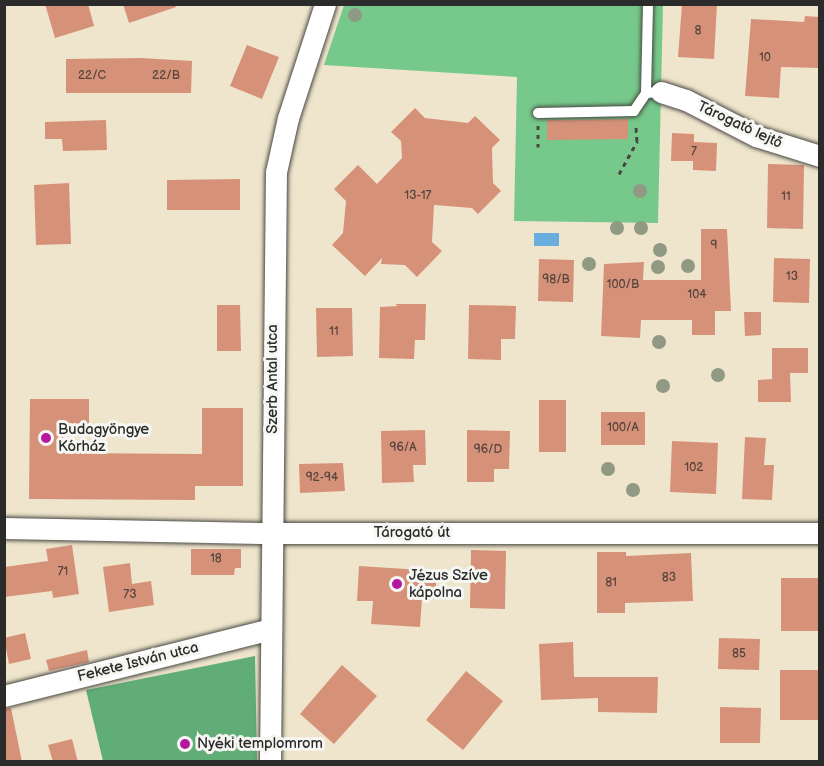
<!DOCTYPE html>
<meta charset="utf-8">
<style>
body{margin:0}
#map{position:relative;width:824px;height:766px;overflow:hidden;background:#efe5cc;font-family:"Balsamiq Sans",sans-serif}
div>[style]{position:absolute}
.green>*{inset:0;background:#76c98b}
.forest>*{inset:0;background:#60ad77}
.water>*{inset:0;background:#6cade0}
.building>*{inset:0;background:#d69279}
.path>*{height:3px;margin-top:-1.5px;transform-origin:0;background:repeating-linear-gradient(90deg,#484743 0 4.5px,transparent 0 9px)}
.roads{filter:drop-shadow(0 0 2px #484743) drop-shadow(0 0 2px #484743)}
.service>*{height:10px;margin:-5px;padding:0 5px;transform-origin:5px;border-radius:5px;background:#fff}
.minor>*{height:21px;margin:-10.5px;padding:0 10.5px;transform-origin:10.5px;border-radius:10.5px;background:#fff}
.trees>*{width:14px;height:14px;margin:-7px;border-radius:50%;background:#909983}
.dots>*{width:16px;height:16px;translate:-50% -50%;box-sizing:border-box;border:3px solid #f6f6f2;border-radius:50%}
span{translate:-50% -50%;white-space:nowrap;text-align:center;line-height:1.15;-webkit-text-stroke:6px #f6f6f2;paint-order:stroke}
.number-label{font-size:12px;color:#56453e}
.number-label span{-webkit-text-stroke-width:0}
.street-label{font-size:15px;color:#2b2b2b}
.poi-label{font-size:15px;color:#2b2b2b}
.left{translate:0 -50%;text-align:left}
.frame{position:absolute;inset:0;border:6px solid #2b2b2b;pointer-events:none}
</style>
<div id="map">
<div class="green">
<i style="clip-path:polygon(344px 5px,663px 5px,658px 223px,514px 221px,517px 77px,324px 65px)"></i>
</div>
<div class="forest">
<i style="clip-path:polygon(255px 656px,257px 761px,103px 761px,86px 690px)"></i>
</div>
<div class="water">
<i style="clip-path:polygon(534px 233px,559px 233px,559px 246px,534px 246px)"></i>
</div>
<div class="building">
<i style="clip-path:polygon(45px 4px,88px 4px,94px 26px,55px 38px)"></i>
<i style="clip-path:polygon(123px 4px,175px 4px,176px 7px,129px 23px)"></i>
<i style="clip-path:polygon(682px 4px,717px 4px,714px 59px,678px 57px)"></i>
<i style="clip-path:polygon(805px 16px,819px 17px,819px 68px,781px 67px,779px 98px,745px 96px,751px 19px,804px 22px)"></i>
<i style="clip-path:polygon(247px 45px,279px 57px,262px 99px,230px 86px)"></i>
<i style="clip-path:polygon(141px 58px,192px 61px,191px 93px,66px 93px,66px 59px)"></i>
<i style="clip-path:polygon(415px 108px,425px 118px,468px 123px,475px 116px,500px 140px,492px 148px,493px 183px,501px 191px,478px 214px,472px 208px,434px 205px,432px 242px,442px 251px,417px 277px,405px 265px,381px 264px,382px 258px,365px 276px,332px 245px,343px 233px,346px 201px,334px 189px,358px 165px,377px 184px,402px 158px,401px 141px,391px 132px)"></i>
<i style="clip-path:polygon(628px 119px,628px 139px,547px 140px,547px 120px)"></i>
<i style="clip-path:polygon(106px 120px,107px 150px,63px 151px,62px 139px,45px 139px,45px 122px)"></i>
<i style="clip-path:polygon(672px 133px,694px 134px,694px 142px,717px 143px,716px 171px,693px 170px,693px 161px,671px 161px)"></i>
<i style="clip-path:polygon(768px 164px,804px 165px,803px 229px,767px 228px)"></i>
<i style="clip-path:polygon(240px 179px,240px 210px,167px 210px,167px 180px)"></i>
<i style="clip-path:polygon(69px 183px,71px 244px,36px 245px,34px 185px)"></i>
<i style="clip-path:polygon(701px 229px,727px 229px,731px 311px,715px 311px,715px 335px,692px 335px,692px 320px,641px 320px,640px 338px,601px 336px,604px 264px,644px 262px,643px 280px,701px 280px)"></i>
<i style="clip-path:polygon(774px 258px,810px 259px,809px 303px,773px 302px)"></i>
<i style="clip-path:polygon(539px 259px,574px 260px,573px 302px,538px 301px)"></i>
<i style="clip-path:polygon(395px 304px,426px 304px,425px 340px,415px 340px,414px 359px,379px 358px,380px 307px,398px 306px)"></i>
<i style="clip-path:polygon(217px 305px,240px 305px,241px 351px,217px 351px)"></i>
<i style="clip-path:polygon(469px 305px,516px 306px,515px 339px,501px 339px,501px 360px,468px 359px)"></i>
<i style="clip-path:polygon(316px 308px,352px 308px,353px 356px,317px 357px)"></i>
<i style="clip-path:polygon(744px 312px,761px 312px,761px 335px,745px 336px)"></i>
<i style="clip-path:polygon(772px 348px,808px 348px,808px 373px,790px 373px,791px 402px,758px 402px,758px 380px,772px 379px)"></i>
<i style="clip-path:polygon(30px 399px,89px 399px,89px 424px,63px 424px,63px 453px,202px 454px,202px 408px,243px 408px,243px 486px,195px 486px,195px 500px,29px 499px)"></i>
<i style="clip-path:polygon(539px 400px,566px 400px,566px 452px,539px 452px)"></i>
<i style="clip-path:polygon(601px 412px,645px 412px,645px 445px,601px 445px)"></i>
<i style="clip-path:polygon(425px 430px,426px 465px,413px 465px,414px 482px,382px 483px,381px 431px)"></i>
<i style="clip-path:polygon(467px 430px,510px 431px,509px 469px,494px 469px,494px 482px,467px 482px)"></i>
<i style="clip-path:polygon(745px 437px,766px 438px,764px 465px,774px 465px,772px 500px,742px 499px)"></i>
<i style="clip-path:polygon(672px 441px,718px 443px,716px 494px,670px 492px)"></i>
<i style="clip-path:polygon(343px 463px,345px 491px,300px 493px,299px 464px)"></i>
<i style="clip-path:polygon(72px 545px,79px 594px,53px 598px,52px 591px,4px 597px,4px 567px,48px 561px,46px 549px)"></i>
<i style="clip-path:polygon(191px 549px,241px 549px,241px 568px,235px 568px,234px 575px,191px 575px)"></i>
<i style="clip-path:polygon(471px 550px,506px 551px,505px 609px,470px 608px)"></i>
<i style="clip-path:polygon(597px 552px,626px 552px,626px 556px,691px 553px,693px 601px,625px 603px,625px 613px,597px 613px)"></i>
<i style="clip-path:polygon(130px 563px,132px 584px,151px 581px,154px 605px,109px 612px,103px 567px)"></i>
<i style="clip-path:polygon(359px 566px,437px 571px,435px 599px,422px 598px,420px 627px,371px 624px,373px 601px,357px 601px)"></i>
<i style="clip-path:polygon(781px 578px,819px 578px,819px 631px,781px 631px)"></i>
<i style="clip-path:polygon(25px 633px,31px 659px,9px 664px,4px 638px)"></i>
<i style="clip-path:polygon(719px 638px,760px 639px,759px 670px,718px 669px)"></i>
<i style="clip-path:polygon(573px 642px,574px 677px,658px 677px,657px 713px,598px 712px,598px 698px,541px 700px,539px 644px)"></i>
<i style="clip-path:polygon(87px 650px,89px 662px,49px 671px,46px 660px)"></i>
<i style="clip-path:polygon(342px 665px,377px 696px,334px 744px,300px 714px)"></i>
<i style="clip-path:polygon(780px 670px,819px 670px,819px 720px,780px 720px)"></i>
<i style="clip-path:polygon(466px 671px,503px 701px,463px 750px,426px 720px)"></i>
<i style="clip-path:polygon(720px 707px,761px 708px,760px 743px,720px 743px)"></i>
<i style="clip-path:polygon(11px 708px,22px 762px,4px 762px,4px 709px)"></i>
<i style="clip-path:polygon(72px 739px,78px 762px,53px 762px,48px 745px)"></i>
</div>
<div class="path">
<i style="left:538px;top:125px;width:22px;rotate:90deg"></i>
<i style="left:619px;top:174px;width:38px;rotate:-61deg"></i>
<i style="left:637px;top:141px;width:16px;rotate:-94deg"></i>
</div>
<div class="roads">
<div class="service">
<i style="left:646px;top:93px;width:89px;rotate:-88.7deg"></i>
<i style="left:538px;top:113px;width:96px;rotate:-1.2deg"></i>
<i style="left:634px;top:111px;width:22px;rotate:-56deg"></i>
<i style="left:646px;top:93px;width:15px;rotate:-4deg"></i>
</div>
<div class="minor">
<i style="left:661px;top:92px;width:26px;rotate:18deg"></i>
<i style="left:686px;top:100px;width:79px;rotate:27.2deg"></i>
<i style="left:756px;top:136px;width:67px;rotate:17.4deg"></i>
<i style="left:4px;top:528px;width:269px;rotate:1.1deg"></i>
<i style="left:273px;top:533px;width:547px"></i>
<i style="left:4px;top:696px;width:275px;rotate:-14.1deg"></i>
<i style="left:270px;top:762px;width:590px;rotate:-89.42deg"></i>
<i style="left:276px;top:172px;width:55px;rotate:-77.5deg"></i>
<i style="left:288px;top:118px;width:120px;rotate:-72deg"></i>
</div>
</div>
<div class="trees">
<i style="left:355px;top:15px"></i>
<i style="left:640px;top:191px"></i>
<i style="left:617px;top:228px"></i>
<i style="left:641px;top:228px"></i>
<i style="left:660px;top:250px"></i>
<i style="left:589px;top:264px"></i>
<i style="left:688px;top:266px"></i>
<i style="left:658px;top:267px"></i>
<i style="left:659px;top:342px"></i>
<i style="left:718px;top:375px"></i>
<i style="left:663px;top:386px"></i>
<i style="left:608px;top:469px"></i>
<i style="left:633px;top:490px"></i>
</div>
<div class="dots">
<i style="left:46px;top:438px;background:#b5179e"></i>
<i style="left:397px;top:584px;background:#b5179e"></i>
<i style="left:185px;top:744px;background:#b5179e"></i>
</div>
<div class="number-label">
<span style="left:698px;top:31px">8</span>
<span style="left:765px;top:58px">10</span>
<span style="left:92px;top:76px">22/C</span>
<span style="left:166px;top:76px">22/B</span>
<span style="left:694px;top:152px">7</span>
<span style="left:418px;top:196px">13-17</span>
<span style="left:786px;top:197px">11</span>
<span style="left:714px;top:246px">9</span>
<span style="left:792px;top:277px">13</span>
<span style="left:556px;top:280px">98/B</span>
<span style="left:623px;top:285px">100/B</span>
<span style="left:697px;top:295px">104</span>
<span style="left:334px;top:332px">11</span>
<span style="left:623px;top:428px">100/A</span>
<span style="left:403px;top:448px">96/A</span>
<span style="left:488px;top:450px">96/D</span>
<span style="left:694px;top:468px">102</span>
<span style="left:322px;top:478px">92-94</span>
<span style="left:216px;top:559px">18</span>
<span style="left:63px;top:572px">71</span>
<span style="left:669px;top:578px">83</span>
<span style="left:611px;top:583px">81</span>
<span style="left:130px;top:595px">73</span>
<span style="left:739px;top:654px">85</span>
</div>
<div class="street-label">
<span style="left:740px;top:125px;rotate:25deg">Tárogató lejtő</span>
<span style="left:273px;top:379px;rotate:-90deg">Szerb Antal utca</span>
<span style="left:412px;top:533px">Tárogató út</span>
<span style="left:138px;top:662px;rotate:-14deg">Fekete István utca</span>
</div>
<div class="poi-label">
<span class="left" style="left:58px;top:438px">Budagyöngye<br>Kórház</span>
<span class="left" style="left:409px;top:584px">Jézus Szíve<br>kápolna</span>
<span class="left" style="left:197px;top:744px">Nyéki templomrom</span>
</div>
<div class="frame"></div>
</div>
